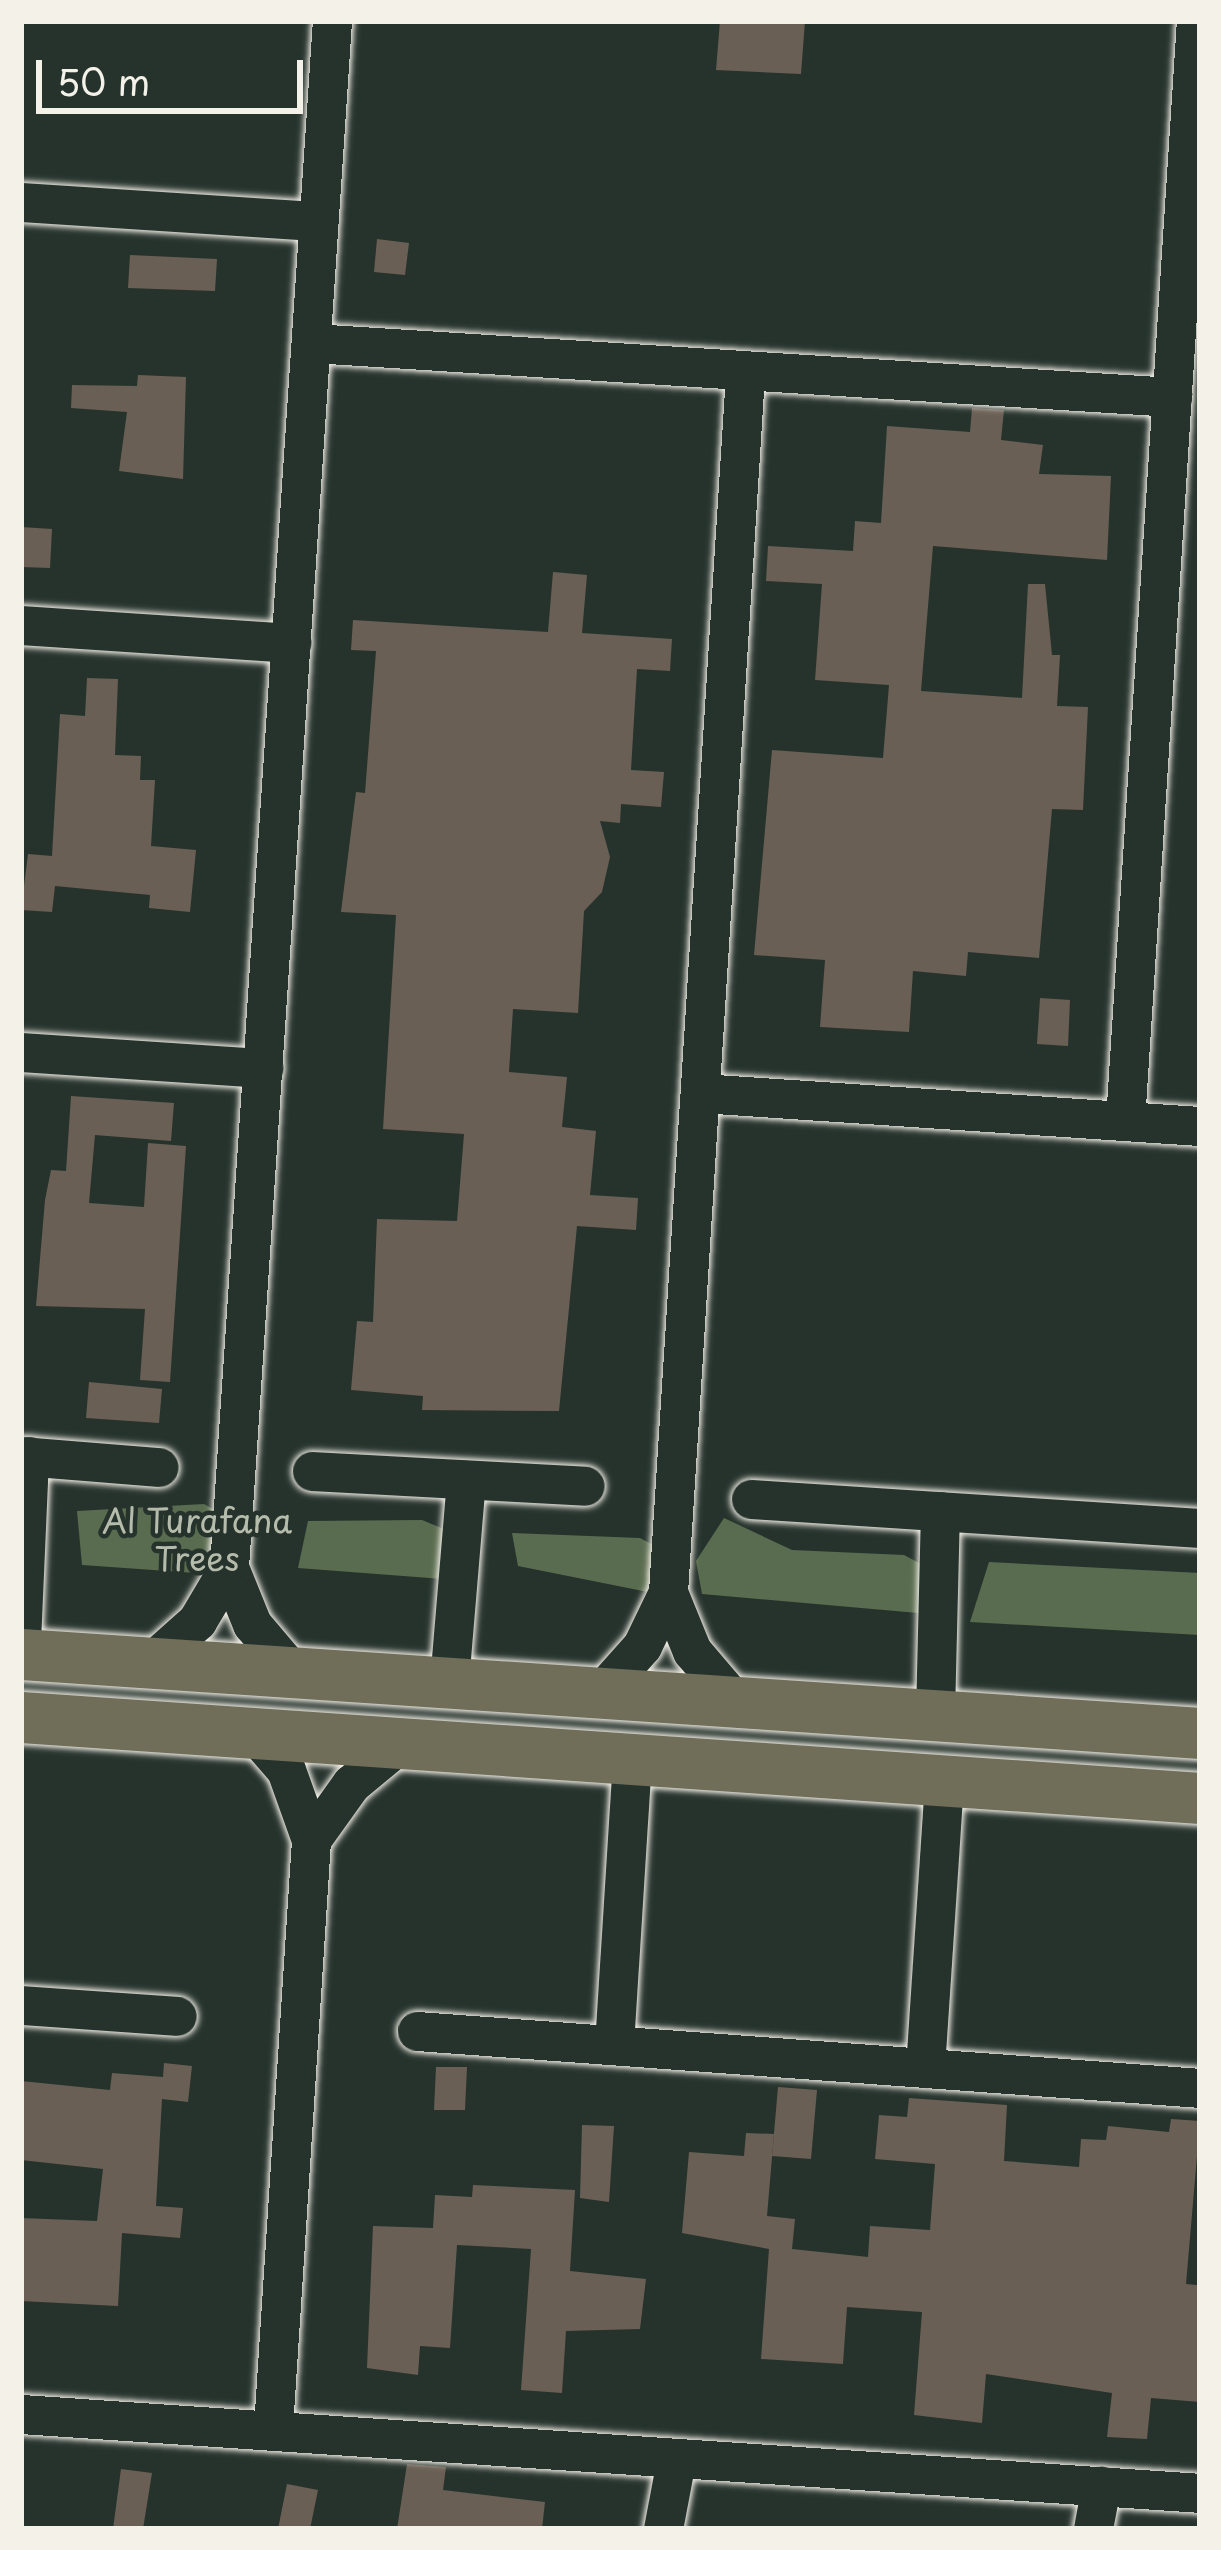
<!DOCTYPE html>
<style>
body{margin:0}
#map{position:relative;width:1221px;height:2550px;overflow:hidden;background:#26332d;font-family:"Playpen Sans",sans-serif}
div>[style]{position:absolute}
.green>*{inset:0;background:#5a6c4f}
.building>*{inset:0;background:#6a5f54}
.roads{filter:drop-shadow(0 0 3px #f4f1e8) drop-shadow(0 0 3px #f4f1e8)}
.minor>*{height:39px;margin:-19.5px;padding:0 19.5px;transform-origin:19.5px;border-radius:19.5px;background:#26332d}
.major>*{height:51px;margin:-25.5px;padding:0 25.5px;transform-origin:25.5px;border-radius:25.5px;background:#706e59}
span{translate:-50% -50%;white-space:nowrap;text-align:center;line-height:1.15;-webkit-text-stroke:9px #26332d;paint-order:stroke}
.park-label{font-size:33px;color:#b6bcab}
.frame{position:absolute;inset:0;border:24px solid #f4f1e8;pointer-events:none}
.scale{position:absolute;left:36px;top:60px;width:267px;height:54px;box-sizing:border-box;border:6px solid #f4f1e8;border-top:0;padding-left:15px;font-size:36px;line-height:42px;white-space:nowrap;color:#f4f1e8;-webkit-text-stroke:9px #26332d;paint-order:stroke}
</style>
<div id="map">
<div class="green">
<i style="clip-path:polygon(204px 1504px,239px 1524px,253px 1577px,82px 1565px,77px 1511px)"></i>
<i style="clip-path:polygon(724px 1518px,792px 1550px,904px 1555px,936px 1572px,952px 1616px,702px 1594px,696px 1561px)"></i>
<i style="clip-path:polygon(422px 1520px,456px 1534px,469px 1581px,298px 1568px,308px 1521px)"></i>
<i style="clip-path:polygon(512px 1533px,640px 1538px,672px 1555px,688px 1600px,518px 1566px)"></i>
<i style="clip-path:polygon(989px 1562px,1200px 1573px,1200px 1635px,970px 1622px)"></i>
</div>
<div class="building">
<i style="clip-path:polygon(720px 21px,805px 21px,801px 74px,716px 70px)"></i>
<i style="clip-path:polygon(377px 239px,409px 243px,405px 275px,374px 272px)"></i>
<i style="clip-path:polygon(130px 255px,217px 259px,215px 291px,128px 288px)"></i>
<i style="clip-path:polygon(138px 375px,186px 377px,183px 479px,119px 471px,127px 412px,71px 408px,72px 385px,137px 386px)"></i>
<i style="clip-path:polygon(972px 408px,1004px 410px,1001px 440px,1043px 445px,1039px 474px,1111px 476px,1107px 560px,933px 546px,921px 691px,1022px 698px,1028px 584px,1045px 584px,1052px 655px,1060px 655px,1057px 706px,1088px 707px,1083px 810px,1052px 809px,1039px 958px,968px 952px,966px 976px,913px 971px,909px 1032px,820px 1027px,825px 960px,754px 955px,772px 750px,883px 758px,889px 685px,815px 680px,822px 584px,766px 581px,768px 546px,853px 551px,855px 521px,881px 523px,887px 426px,970px 432px)"></i>
<i style="clip-path:polygon(21px 527px,52px 529px,50px 568px,21px 567px)"></i>
<i style="clip-path:polygon(553px 572px,587px 575px,582px 633px,672px 639px,670px 671px,637px 669px,631px 770px,664px 772px,661px 807px,621px 804px,620px 823px,600px 821px,610px 857px,602px 892px,584px 911px,578px 1013px,513px 1009px,509px 1072px,567px 1077px,562px 1127px,596px 1131px,590px 1195px,638px 1198px,636px 1230px,577px 1226px,559px 1411px,422px 1410px,423px 1396px,351px 1390px,357px 1321px,373px 1322px,377px 1219px,457px 1221px,464px 1134px,383px 1129px,396px 915px,341px 912px,356px 792px,365px 793px,376px 651px,351px 650px,353px 620px,548px 632px)"></i>
<i style="clip-path:polygon(87px 678px,118px 679px,115px 755px,141px 756px,140px 780px,155px 780px,151px 846px,196px 850px,190px 912px,149px 908px,150px 895px,55px 886px,52px 912px,21px 910px,28px 854px,52px 856px,60px 714px,85px 716px)"></i>
<i style="clip-path:polygon(1040px 998px,1070px 1000px,1068px 1046px,1037px 1044px)"></i>
<i style="clip-path:polygon(71px 1096px,174px 1103px,171px 1141px,95px 1135px,89px 1203px,144px 1207px,148px 1143px,186px 1146px,170px 1382px,140px 1380px,145px 1309px,36px 1306px,45px 1200px,51px 1170px,66px 1171px)"></i>
<i style="clip-path:polygon(89px 1382px,162px 1389px,159px 1423px,86px 1418px)"></i>
<i style="clip-path:polygon(164px 2063px,192px 2066px,188px 2102px,162px 2099px,156px 2206px,183px 2208px,180px 2238px,122px 2233px,118px 2306px,21px 2301px,21px 2218px,97px 2221px,103px 2169px,21px 2160px,21px 2081px,110px 2090px,112px 2073px,163px 2077px)"></i>
<i style="clip-path:polygon(436px 2067px,467px 2067px,465px 2110px,434px 2110px)"></i>
<i style="clip-path:polygon(778px 2087px,817px 2090px,811px 2159px,772px 2156px)"></i>
<i style="clip-path:polygon(909px 2098px,1007px 2105px,1004px 2161px,1079px 2167px,1081px 2139px,1106px 2140px,1108px 2126px,1169px 2132px,1171px 2119px,1200px 2121px,1186px 2284px,1197px 2285px,1200px 2402px,1151px 2398px,1147px 2439px,1107px 2437px,1112px 2393px,986px 2374px,982px 2423px,914px 2415px,922px 2312px,847px 2307px,843px 2364px,761px 2359px,769px 2249px,682px 2233px,689px 2152px,744px 2156px,746px 2133px,774px 2134px,767px 2216px,795px 2219px,792px 2249px,868px 2257px,870px 2226px,930px 2230px,935px 2164px,875px 2159px,879px 2115px,907px 2117px)"></i>
<i style="clip-path:polygon(582px 2125px,614px 2126px,609px 2202px,580px 2198px)"></i>
<i style="clip-path:polygon(473px 2185px,575px 2190px,570px 2271px,646px 2279px,640px 2329px,566px 2331px,562px 2393px,521px 2390px,531px 2249px,457px 2245px,450px 2348px,420px 2346px,418px 2375px,367px 2368px,373px 2226px,433px 2228px,435px 2195px,472px 2197px)"></i>
<i style="clip-path:polygon(407px 2464px,446px 2467px,443px 2490px,545px 2502px,542px 2529px,397px 2529px)"></i>
<i style="clip-path:polygon(121px 2469px,152px 2473px,143px 2529px,113px 2529px)"></i>
<i style="clip-path:polygon(287px 2484px,318px 2490px,310px 2529px,278px 2529px)"></i>
</div>
<div class="roads">
<div class="minor">
<i style="left:21px;top:202px;width:298px;rotate:3.7deg"></i>
<i style="left:312px;top:343px;width:862px;rotate:3.59deg"></i>
<i style="left:21px;top:625px;width:271px;rotate:3.8deg"></i>
<i style="left:21px;top:1052px;width:243px;rotate:3.8deg"></i>
<i style="left:700px;top:1093px;width:501px;rotate:3.78deg"></i>
<i style="left:1125px;top:1121px;width:1102px;rotate:-86.31deg"></i>
<i style="left:21px;top:1456px;width:138px;rotate:4.6deg"></i>
<i style="left:312px;top:1471px;width:273px;rotate:3.1deg"></i>
<i style="left:751px;top:1499px;width:450px;rotate:3.7deg"></i>
<i style="left:668px;top:1592px;width:64px;rotate:67.9deg"></i>
<i style="left:692px;top:1651px;width:63px;rotate:49.5deg"></i>
<i style="left:21px;top:1642px;width:186px;rotate:-87.5deg"></i>
<i style="left:151px;top:1662px;width:62px;rotate:-41.7deg"></i>
<i style="left:197px;top:1621px;width:63px;rotate:-59.3deg"></i>
<i style="left:291px;top:1670px;width:60px;rotate:-130.3deg"></i>
<i style="left:252px;top:1624px;width:61px;rotate:-112deg"></i>
<i style="left:229px;top:1567px;width:1549px;rotate:-86.19deg"></i>
<i style="left:449px;top:1682px;width:203px;rotate:-85.2deg"></i>
<i style="left:601px;top:1692px;width:62px;rotate:-48.3deg"></i>
<i style="left:642px;top:1646px;width:60px;rotate:-64.3deg"></i>
<i style="left:668px;top:1592px;width:1220px;rotate:-86.38deg"></i>
<i style="left:935px;top:1714px;width:203px;rotate:-88.6deg"></i>
<i style="left:253px;top:1732px;width:50px;rotate:49deg"></i>
<i style="left:286px;top:1770px;width:74px;rotate:70.3deg"></i>
<i style="left:311px;top:1840px;width:589px;rotate:93.7deg"></i>
<i style="left:311px;top:1840px;width:69px;rotate:-54.5deg"></i>
<i style="left:351px;top:1784px;width:67px;rotate:-39.6deg"></i>
<i style="left:21px;top:2005px;width:156px;rotate:4deg"></i>
<i style="left:417px;top:2031px;width:785px;rotate:4.16deg"></i>
<i style="left:614px;top:2045px;width:290px;rotate:-86.4deg"></i>
<i style="left:925px;top:2068px;width:290px;rotate:-86.2deg"></i>
<i style="left:21px;top:2414px;width:1182px;rotate:3.83deg"></i>
<i style="left:663px;top:2529px;width:70px;rotate:-79.3deg"></i>
<i style="left:1093px;top:2529px;width:44px;rotate:-79.5deg"></i>
</div>
<div class="major">
<i style="left:21px;top:1654px;width:1182px;rotate:3.83deg"></i>
<i style="left:21px;top:1717px;width:1182px;rotate:3.93deg"></i>
</div>
</div>
<div class="park-label">
<span style="left:197px;top:1539px">Al Turafana<br>Trees</span>
</div>
<div class="frame"></div>
<div class="scale">50 m</div>
</div>
